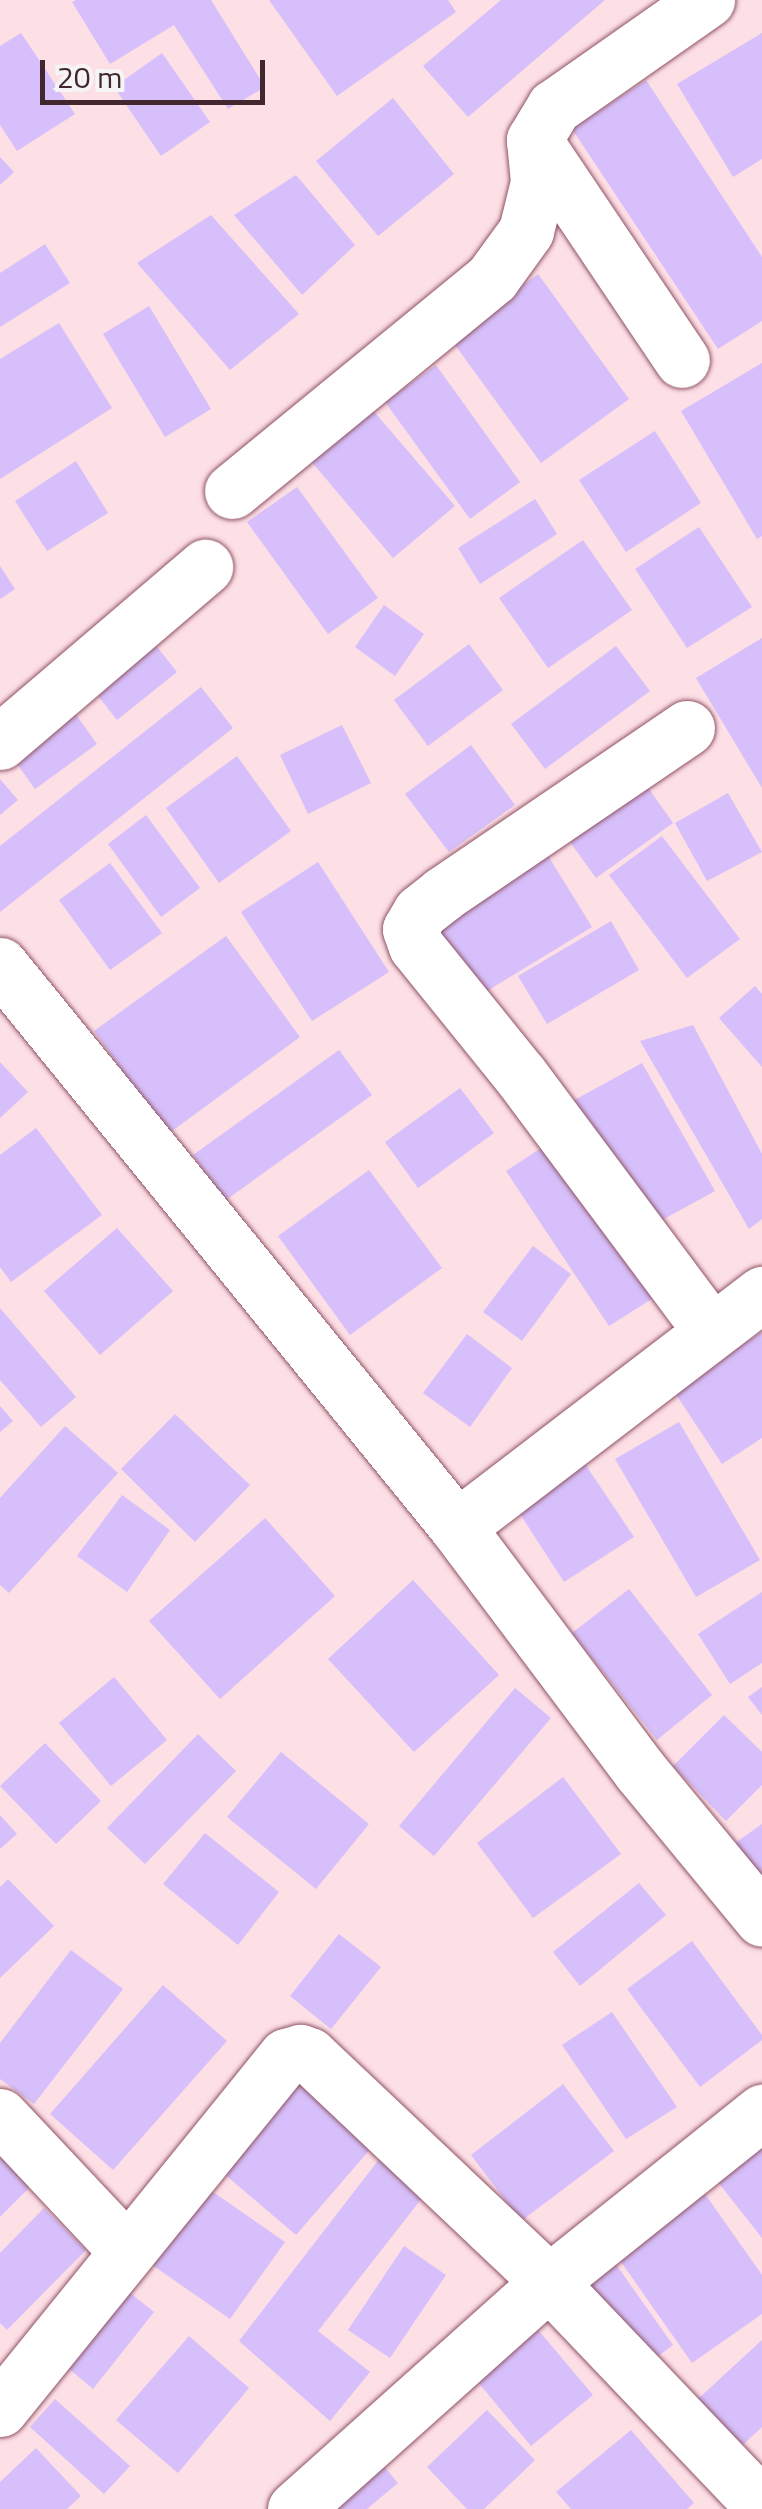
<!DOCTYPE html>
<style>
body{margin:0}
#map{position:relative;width:762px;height:2509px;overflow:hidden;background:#fddfe6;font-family:"Titillium Web",sans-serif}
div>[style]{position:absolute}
.building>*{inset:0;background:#d6bffa}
.roads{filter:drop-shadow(0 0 2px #905364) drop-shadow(0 0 2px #905364)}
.street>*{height:55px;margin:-27.5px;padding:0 27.5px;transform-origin:27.5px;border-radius:27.5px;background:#fff}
span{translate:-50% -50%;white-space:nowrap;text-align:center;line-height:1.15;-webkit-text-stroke:8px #f5f5f5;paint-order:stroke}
.scale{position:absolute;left:40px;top:60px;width:225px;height:45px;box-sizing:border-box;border:5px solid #42272e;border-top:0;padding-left:12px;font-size:30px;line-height:35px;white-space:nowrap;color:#42272e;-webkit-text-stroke:8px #f5f5f5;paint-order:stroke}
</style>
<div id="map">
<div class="building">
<i style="clip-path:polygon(76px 0,211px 0,265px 87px,228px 109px,174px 25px,110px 64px,72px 2px)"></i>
<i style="clip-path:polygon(269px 0,448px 0,456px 12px,337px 96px)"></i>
<i style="clip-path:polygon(501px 0,605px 0,468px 117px,423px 66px)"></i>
<i style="clip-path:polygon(21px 33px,75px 114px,17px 151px,0 125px,0 46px)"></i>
<i style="clip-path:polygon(762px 33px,762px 159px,733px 177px,677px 84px)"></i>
<i style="clip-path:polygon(162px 53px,210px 122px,161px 156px,114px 87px)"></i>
<i style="clip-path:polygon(646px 80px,762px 257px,762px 321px,718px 349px,572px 129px)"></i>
<i style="clip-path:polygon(393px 98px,454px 174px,378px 236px,316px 161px)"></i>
<i style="clip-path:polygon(0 157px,14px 172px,0 185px)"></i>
<i style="clip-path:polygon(296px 175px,355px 245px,302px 295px,234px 215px)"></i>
<i style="clip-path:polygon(211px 215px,299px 314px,230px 370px,137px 263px)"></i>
<i style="clip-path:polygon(45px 244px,70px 283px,0 327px,0 273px)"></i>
<i style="clip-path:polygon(538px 274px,629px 399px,541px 463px,450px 338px)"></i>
<i style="clip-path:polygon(149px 306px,211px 409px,165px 437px,103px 334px)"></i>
<i style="clip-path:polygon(59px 323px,112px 408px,0 479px,0 359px)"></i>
<i style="clip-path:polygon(762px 363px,762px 536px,757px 539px,681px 411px)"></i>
<i style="clip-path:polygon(436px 365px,520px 482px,470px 519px,385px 402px)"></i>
<i style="clip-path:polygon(371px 408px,455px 506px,393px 558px,310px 460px)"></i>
<i style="clip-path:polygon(655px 431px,701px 503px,626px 552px,579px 480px)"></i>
<i style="clip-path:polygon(76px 461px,108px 513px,47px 551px,15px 501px)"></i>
<i style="clip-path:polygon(297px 487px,378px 598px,328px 634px,247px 522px)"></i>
<i style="clip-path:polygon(535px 499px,557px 534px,480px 584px,458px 548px)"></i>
<i style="clip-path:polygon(699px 527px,752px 607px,687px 648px,635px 569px)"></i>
<i style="clip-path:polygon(583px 540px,632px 610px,548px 668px,499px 598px)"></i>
<i style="clip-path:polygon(0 566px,15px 589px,0 599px)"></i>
<i style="clip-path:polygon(384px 605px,424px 634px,395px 676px,355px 647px)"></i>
<i style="clip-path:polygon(147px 634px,177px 672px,117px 720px,87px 682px)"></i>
<i style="clip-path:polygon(762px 638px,762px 788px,696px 678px)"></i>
<i style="clip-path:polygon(469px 644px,503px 690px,428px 746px,394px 700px)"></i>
<i style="clip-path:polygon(616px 646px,650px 691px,545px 769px,511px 724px)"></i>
<i style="clip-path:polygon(201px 687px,233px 728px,0 912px,0 846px)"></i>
<i style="clip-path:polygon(67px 702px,97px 744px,35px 789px,5px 747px)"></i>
<i style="clip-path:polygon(342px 725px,371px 783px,308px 814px,280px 755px)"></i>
<i style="clip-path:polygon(471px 745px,515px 805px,449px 852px,405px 794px)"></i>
<i style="clip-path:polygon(237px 756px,291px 831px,219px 883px,166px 808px)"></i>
<i style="clip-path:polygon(635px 769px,673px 823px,596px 878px,557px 824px)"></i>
<i style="clip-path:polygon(0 779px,18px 800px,0 815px)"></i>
<i style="clip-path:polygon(728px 793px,762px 852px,707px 881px,675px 823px)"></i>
<i style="clip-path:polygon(146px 815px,200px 888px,161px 917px,108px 844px)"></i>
<i style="clip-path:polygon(662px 836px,740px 939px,687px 978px,609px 875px)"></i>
<i style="clip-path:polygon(542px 846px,592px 927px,464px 1005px,415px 924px)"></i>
<i style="clip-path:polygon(318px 862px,389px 972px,312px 1021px,241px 912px)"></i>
<i style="clip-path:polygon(110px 863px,162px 933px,110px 970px,59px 900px)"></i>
<i style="clip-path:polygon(611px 921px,639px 970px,547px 1024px,518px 976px)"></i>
<i style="clip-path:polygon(226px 936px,300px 1037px,168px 1134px,94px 1031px)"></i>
<i style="clip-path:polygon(755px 986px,762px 994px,762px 1067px,719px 1018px)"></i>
<i style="clip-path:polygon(693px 1025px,762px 1154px,762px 1219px,749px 1229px,640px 1041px)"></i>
<i style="clip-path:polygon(339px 1050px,372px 1095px,226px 1200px,193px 1155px)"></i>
<i style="clip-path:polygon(0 1062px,28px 1092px,0 1118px)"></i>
<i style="clip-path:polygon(642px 1063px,715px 1191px,642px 1231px,569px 1103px)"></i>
<i style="clip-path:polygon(460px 1088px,494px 1133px,418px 1188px,385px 1142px)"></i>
<i style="clip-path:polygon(36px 1128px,102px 1215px,11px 1282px,0 1267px,0 1155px)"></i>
<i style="clip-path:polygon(564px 1133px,666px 1290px,609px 1326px,506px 1171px)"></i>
<i style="clip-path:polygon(369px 1170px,442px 1268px,350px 1335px,278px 1236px)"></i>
<i style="clip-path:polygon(117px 1228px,173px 1291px,100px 1355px,44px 1291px)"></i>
<i style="clip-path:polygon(533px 1246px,571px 1274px,522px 1341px,483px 1312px)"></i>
<i style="clip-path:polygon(0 1308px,76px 1397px,41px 1427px,0 1380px)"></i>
<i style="clip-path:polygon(762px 1332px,762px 1438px,722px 1464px,673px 1390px)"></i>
<i style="clip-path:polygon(467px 1334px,512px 1368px,470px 1427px,423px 1393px)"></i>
<i style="clip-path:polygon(0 1406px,13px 1421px,0 1432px)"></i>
<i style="clip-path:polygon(175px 1414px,250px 1485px,195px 1542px,121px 1469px)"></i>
<i style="clip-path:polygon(679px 1422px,760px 1560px,696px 1597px,615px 1459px)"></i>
<i style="clip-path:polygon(65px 1426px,118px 1473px,9px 1593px,0 1585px,0 1498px)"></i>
<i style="clip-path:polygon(577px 1452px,634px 1537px,564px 1582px,509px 1497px)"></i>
<i style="clip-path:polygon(122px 1495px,170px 1530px,127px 1592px,77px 1556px)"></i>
<i style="clip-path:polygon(265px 1518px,335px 1596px,220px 1699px,149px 1621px)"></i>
<i style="clip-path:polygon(413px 1580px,499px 1675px,414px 1752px,328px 1659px)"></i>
<i style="clip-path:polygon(629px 1589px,712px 1695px,657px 1740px,572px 1633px)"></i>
<i style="clip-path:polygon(762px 1592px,762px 1663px,730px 1684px,698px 1634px)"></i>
<i style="clip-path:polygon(114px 1677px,167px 1740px,111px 1786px,59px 1723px)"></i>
<i style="clip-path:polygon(762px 1687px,762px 1715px,748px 1697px)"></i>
<i style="clip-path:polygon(515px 1688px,551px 1718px,434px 1856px,399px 1826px)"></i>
<i style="clip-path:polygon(724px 1715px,762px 1752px,762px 1785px,726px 1821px,673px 1766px)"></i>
<i style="clip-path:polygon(198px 1734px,236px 1771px,145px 1864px,107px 1828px)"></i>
<i style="clip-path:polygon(45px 1743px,101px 1801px,56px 1844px,0 1786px)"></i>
<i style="clip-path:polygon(281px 1752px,369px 1824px,316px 1889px,227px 1817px)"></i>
<i style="clip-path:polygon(563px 1777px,621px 1854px,533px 1918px,477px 1843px)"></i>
<i style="clip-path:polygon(0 1815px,17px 1834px,0 1849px)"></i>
<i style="clip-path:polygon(762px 1824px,762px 1891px,731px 1846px)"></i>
<i style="clip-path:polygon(205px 1833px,279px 1892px,238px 1945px,163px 1884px)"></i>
<i style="clip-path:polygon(8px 1879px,54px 1926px,0 1978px,0 1887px)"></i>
<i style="clip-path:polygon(639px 1883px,666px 1915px,580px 1986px,553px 1952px)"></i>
<i style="clip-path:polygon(339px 1934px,381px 1967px,331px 2029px,290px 1996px)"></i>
<i style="clip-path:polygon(692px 1941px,762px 2035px,762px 2040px,700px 2087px,627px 1989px)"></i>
<i style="clip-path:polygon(71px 1950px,123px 1989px,34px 2104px,0 2079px,0 2043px)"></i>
<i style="clip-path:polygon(163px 1985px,227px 2041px,113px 2170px,50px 2114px)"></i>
<i style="clip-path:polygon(612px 2012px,677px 2107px,626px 2139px,562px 2045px)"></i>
<i style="clip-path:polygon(299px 2069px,379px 2139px,296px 2235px,215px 2166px)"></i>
<i style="clip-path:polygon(563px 2084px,614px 2151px,521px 2221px,471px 2155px)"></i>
<i style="clip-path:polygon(762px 2131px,762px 2238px,710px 2172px)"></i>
<i style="clip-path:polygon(0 2153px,31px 2186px,0 2217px)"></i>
<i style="clip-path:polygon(380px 2158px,426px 2193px,318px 2331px,370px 2372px,330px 2421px,239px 2341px)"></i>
<i style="clip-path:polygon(200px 2183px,285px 2242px,230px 2319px,145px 2260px)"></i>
<i style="clip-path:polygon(700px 2187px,762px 2275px,762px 2314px,692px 2363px,612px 2249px)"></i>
<i style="clip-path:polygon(44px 2208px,86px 2250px,7px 2330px,0 2323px,0 2253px)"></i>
<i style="clip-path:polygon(404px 2246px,446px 2275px,390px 2358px,348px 2330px)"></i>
<i style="clip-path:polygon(610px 2256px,673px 2345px,637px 2372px,572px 2283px)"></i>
<i style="clip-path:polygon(109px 2276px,154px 2312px,93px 2389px,49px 2352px)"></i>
<i style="clip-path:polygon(534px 2325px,593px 2395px,531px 2446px,473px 2376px)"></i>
<i style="clip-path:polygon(189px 2336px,249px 2388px,178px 2473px,116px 2420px)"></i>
<i style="clip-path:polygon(762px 2340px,762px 2427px,730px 2457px,686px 2410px)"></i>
<i style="clip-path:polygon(55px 2399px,130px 2466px,104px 2494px,30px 2427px)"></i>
<i style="clip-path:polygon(487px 2410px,535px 2460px,484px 2509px,467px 2509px,427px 2467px)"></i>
<i style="clip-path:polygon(631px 2430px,694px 2503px,687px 2509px,571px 2509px,556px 2492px)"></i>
<i style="clip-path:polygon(36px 2448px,81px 2496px,67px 2509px,0 2509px,0 2482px)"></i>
<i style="clip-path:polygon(369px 2449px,398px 2483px,367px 2509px,315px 2509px)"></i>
</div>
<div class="roads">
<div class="street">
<i style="left:534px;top:140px;width:265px;rotate:56.1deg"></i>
<i style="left:232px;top:491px;width:336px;rotate:-39.3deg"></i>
<i style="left:492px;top:278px;width:58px;rotate:-54.1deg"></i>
<i style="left:526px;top:231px;width:50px;rotate:-76.2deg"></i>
<i style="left:538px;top:182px;width:42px;rotate:-95.4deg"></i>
<i style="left:534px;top:140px;width:39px;rotate:-59deg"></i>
<i style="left:554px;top:107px;width:187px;rotate:-35deg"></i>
<i style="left:687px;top:728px;width:295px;rotate:145.8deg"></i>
<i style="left:443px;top:894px;width:29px;rotate:142deg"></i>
<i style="left:420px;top:912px;width:20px;rotate:120deg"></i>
<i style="left:410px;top:929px;width:18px;rotate:71deg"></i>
<i style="left:416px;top:946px;width:167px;rotate:51.1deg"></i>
<i style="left:521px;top:1076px;width:318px;rotate:53.3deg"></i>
<i style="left:0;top:742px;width:270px;rotate:-40.5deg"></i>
<i style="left:0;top:965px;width:724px;rotate:50.88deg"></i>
<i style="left:457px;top:1527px;width:306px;rotate:53.1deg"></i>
<i style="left:641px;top:1772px;width:190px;rotate:50.5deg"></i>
<i style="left:457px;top:1527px;width:384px;rotate:-37.4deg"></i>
<i style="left:0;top:2116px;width:184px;rotate:46.8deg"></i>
<i style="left:0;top:2409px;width:454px;rotate:-51deg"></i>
<i style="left:286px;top:2056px;width:15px;rotate:-16deg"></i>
<i style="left:300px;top:2052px;width:9px;rotate:18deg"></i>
<i style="left:309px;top:2055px;width:330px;rotate:43.4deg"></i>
<i style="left:549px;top:2282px;width:309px;rotate:46.4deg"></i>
<i style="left:295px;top:2509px;width:341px;rotate:-41.8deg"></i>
<i style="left:549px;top:2282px;width:273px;rotate:-38.6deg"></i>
</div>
</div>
<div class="scale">20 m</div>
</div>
